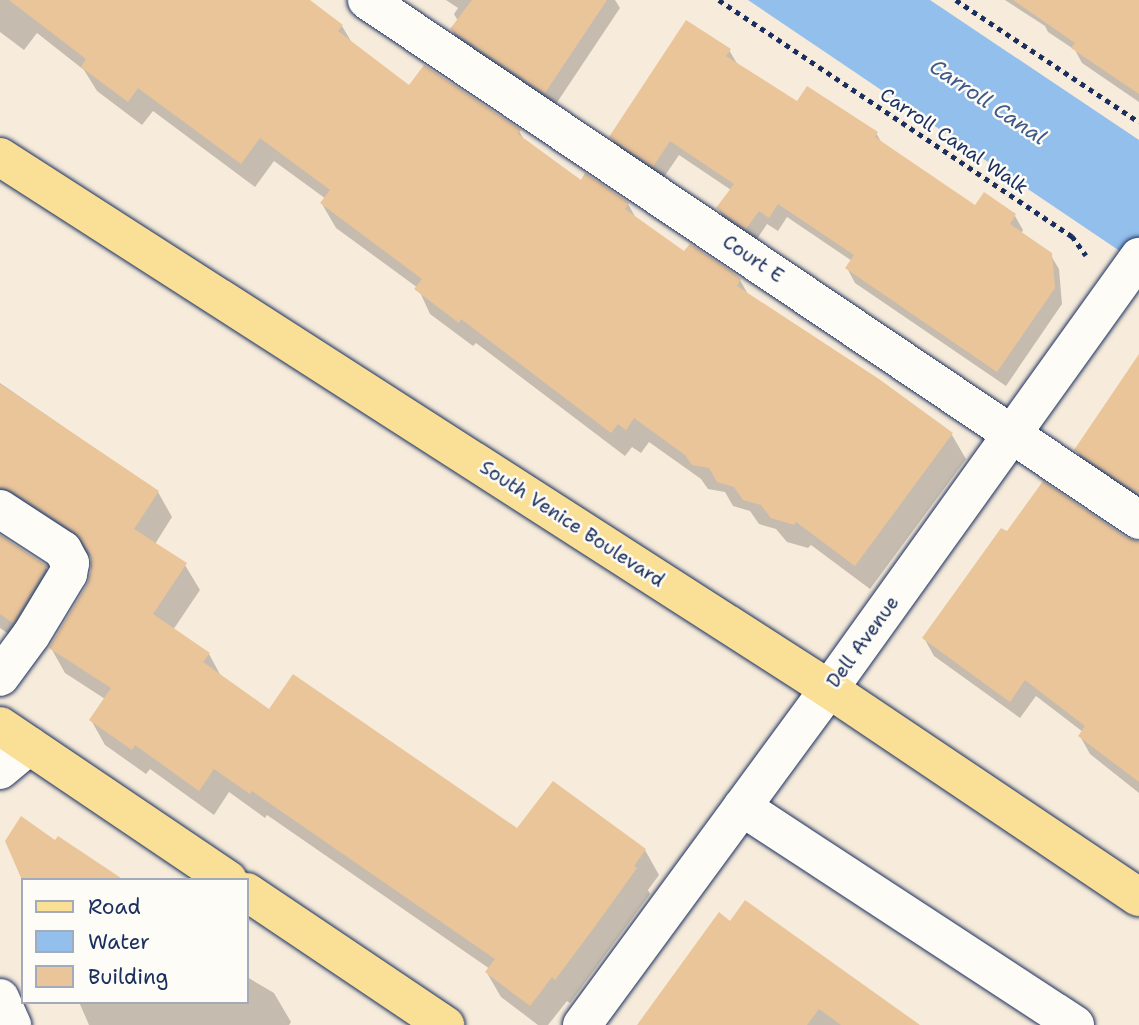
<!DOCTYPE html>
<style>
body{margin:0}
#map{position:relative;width:1139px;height:1025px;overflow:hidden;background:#f7ecdb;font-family:"Shantell Sans",sans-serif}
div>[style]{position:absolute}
.water>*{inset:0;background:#93bfec}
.shadow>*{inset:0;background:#0003}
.building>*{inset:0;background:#eac59a}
.path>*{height:4.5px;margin-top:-2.25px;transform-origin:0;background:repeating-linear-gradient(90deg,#1b2f5e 0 5px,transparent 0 10px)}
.roads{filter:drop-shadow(0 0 2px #1b2f5e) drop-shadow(0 0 2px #1b2f5e)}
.minor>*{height:38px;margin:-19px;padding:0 19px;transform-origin:19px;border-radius:19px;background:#fdfcf7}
.major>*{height:38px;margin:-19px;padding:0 19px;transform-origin:19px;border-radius:19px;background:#fadf96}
span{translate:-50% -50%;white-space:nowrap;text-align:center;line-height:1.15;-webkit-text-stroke:5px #fdfcf7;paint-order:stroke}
.street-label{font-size:19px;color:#1b2f5e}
.water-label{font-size:21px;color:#3f5a89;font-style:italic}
.legend{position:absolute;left:21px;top:878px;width:228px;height:126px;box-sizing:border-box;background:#fdfcf7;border:2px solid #a3aaba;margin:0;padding:9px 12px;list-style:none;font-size:21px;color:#1b2f5e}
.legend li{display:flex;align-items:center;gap:14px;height:35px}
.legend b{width:35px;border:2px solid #a3aaba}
</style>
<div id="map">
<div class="water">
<i style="clip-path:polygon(748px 0,930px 0,1139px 140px,1139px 264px)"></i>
</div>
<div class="shadow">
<i style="clip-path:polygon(0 0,307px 0,342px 26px,352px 43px,409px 87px,519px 131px,525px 141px,581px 182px,585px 176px,628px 204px,637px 220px,684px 254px,740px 280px,749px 296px,952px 435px,966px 459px,870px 589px,811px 545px,808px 548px,787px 542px,776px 529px,759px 524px,750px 511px,733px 506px,725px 492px,708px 489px,701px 479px,649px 442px,641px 453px,632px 447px,625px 456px,476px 343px,473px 346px,430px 314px,418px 288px,336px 228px,322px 204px,326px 199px,274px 161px,255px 187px,153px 111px,142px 125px,97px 91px,84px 70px,37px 33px,24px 50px,0 32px)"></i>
<i style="clip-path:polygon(446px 0,615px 0,620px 8px,554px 107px,460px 44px,452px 30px,458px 21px,454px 14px,458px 8px)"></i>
<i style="clip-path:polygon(1005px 0,1139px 0,1139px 102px,1082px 63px,1075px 50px,1048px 32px,1045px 26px)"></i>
<i style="clip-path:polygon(729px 50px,738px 65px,797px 104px,876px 133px,883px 145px,975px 207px,1015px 216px,1023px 230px,1021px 234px,1050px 254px,1059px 269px,1062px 304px,1006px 386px,855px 283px,847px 268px,852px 261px,787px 217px,778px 231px,767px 224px,755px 242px,726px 223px,718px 208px,731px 190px,679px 155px,662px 180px,619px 151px,611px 137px)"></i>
<i style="clip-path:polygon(1139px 357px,1139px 503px,1087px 468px,1076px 450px)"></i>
<i style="clip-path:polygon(0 383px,158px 492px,172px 517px,155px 544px,185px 565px,200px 590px,173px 630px,209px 654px,222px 678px,270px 711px,518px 831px,645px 850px,659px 875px,648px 890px,650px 894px,570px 1003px,567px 1001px,548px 1025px,538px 1025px,501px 997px,487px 973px,490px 969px,267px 815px,265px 818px,229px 792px,214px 815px,150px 769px,146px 774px,105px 745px,91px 720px,105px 699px,65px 673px,51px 648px,91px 578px,91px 557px,27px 515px,0 518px)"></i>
<i style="clip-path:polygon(1007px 534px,1139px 543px,1139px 793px,1090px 754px,1080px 736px,1083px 732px,1036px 696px,1020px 718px,934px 656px,924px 638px)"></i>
<i style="clip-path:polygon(0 537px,46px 568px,60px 593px,27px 647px,0 628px)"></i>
<i style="clip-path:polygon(731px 924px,909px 1025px,639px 1025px)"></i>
<i style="clip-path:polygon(247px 977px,274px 993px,291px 1022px,289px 1025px,89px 1025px,79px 1002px,247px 1002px)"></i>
</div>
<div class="building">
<i style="clip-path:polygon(9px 0,310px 0,343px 25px,338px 31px,409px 85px,424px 65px,521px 130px,518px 134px,581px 180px,585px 173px,629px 203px,625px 209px,684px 251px,690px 244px,732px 272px,741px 279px,737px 286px,879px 379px,953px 433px,855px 566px,796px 522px,794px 525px,771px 518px,761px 505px,743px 500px,734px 487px,717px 482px,709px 468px,692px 465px,685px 455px,634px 418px,626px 430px,618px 424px,611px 433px,461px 319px,459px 323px,414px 289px,422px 279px,320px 203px,330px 190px,260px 138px,241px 164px,138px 88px,128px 102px,81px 67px,86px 59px)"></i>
<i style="clip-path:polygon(472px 0,607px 0,545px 93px,450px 29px)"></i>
<i style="clip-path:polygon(1013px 0,1139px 0,1139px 94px,1071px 48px,1075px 43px)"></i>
<i style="clip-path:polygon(686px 20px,731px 49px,726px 56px,797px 101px,807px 86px,878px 132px,875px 137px,975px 205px,984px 192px,1016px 214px,1010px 224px,1052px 253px,1055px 288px,997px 372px,845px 268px,854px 255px,778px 204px,769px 218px,759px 211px,746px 229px,716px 208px,734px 184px,670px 141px,653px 167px,609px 137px)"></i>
<i style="clip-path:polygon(1139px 354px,1139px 494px,1074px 450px)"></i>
<i style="clip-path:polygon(0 384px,159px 491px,134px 529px,187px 563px,153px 614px,210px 653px,203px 662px,269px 709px,293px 674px,517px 828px,553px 781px,646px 849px,634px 866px,637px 868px,596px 925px,555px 980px,552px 977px,530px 1006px,485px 972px,495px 959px,252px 791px,250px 794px,214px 769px,199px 791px,135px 745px,132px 750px,89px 720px,111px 688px,49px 648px,87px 585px,92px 567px,90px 553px,75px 532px,12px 491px,0 487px)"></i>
<i style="clip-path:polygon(1043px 481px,1127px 538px,1139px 542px,1139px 782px,1078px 736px,1085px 726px,1025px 680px,1010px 702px,922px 638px,1001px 528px,1007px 531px)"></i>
<i style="clip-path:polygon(0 535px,47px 566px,13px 623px,0 614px)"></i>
<i style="clip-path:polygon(21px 816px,55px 840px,58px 836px,124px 880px,22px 880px,5px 841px)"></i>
<i style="clip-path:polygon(745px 900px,920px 1025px,841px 1025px,819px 1009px,807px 1025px,637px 1025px,719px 912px,730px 921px)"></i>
</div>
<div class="path">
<i style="left:719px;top:0;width:425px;rotate:33.8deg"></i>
<i style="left:1072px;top:236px;width:24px;rotate:54deg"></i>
<i style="left:956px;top:0;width:220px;rotate:33.7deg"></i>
</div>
<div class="roads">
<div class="minor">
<i style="left:367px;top:0;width:931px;rotate:33.96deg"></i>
<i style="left:0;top:509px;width:75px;rotate:33.1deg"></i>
<i style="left:63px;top:550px;width:15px;rotate:62deg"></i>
<i style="left:70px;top:563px;width:11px;rotate:100deg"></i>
<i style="left:68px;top:574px;width:71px;rotate:121.2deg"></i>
<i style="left:31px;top:635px;width:52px;rotate:126.4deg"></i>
<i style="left:0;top:770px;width:38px;rotate:-40deg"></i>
<i style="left:742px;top:807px;width:398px;rotate:33.2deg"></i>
<i style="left:0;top:998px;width:30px;rotate:66deg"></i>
<i style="left:582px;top:1025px;width:417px;rotate:-53.7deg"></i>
<i style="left:829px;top:689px;width:532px;rotate:-54.34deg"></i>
</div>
<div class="major">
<i style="left:0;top:157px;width:985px;rotate:32.69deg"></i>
<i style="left:829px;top:689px;width:373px;rotate:33.9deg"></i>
<i style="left:0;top:726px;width:275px;rotate:34deg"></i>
<i style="left:247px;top:892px;width:239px;rotate:33.9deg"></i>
</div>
</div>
<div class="street-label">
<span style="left:954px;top:141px;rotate:34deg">Carroll Canal Walk</span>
<span style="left:753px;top:259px;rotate:34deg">Court E</span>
<span style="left:572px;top:524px;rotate:33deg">South Venice Boulevard</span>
<span style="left:863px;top:642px;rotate:-54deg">Dell Avenue</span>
</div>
<div class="water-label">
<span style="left:988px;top:102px;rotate:34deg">Carroll Canal</span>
</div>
<ul class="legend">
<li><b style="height:9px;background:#fadf96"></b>Road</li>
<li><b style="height:19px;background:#93bfec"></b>Water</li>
<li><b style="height:19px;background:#eac59a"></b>Building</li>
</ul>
</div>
